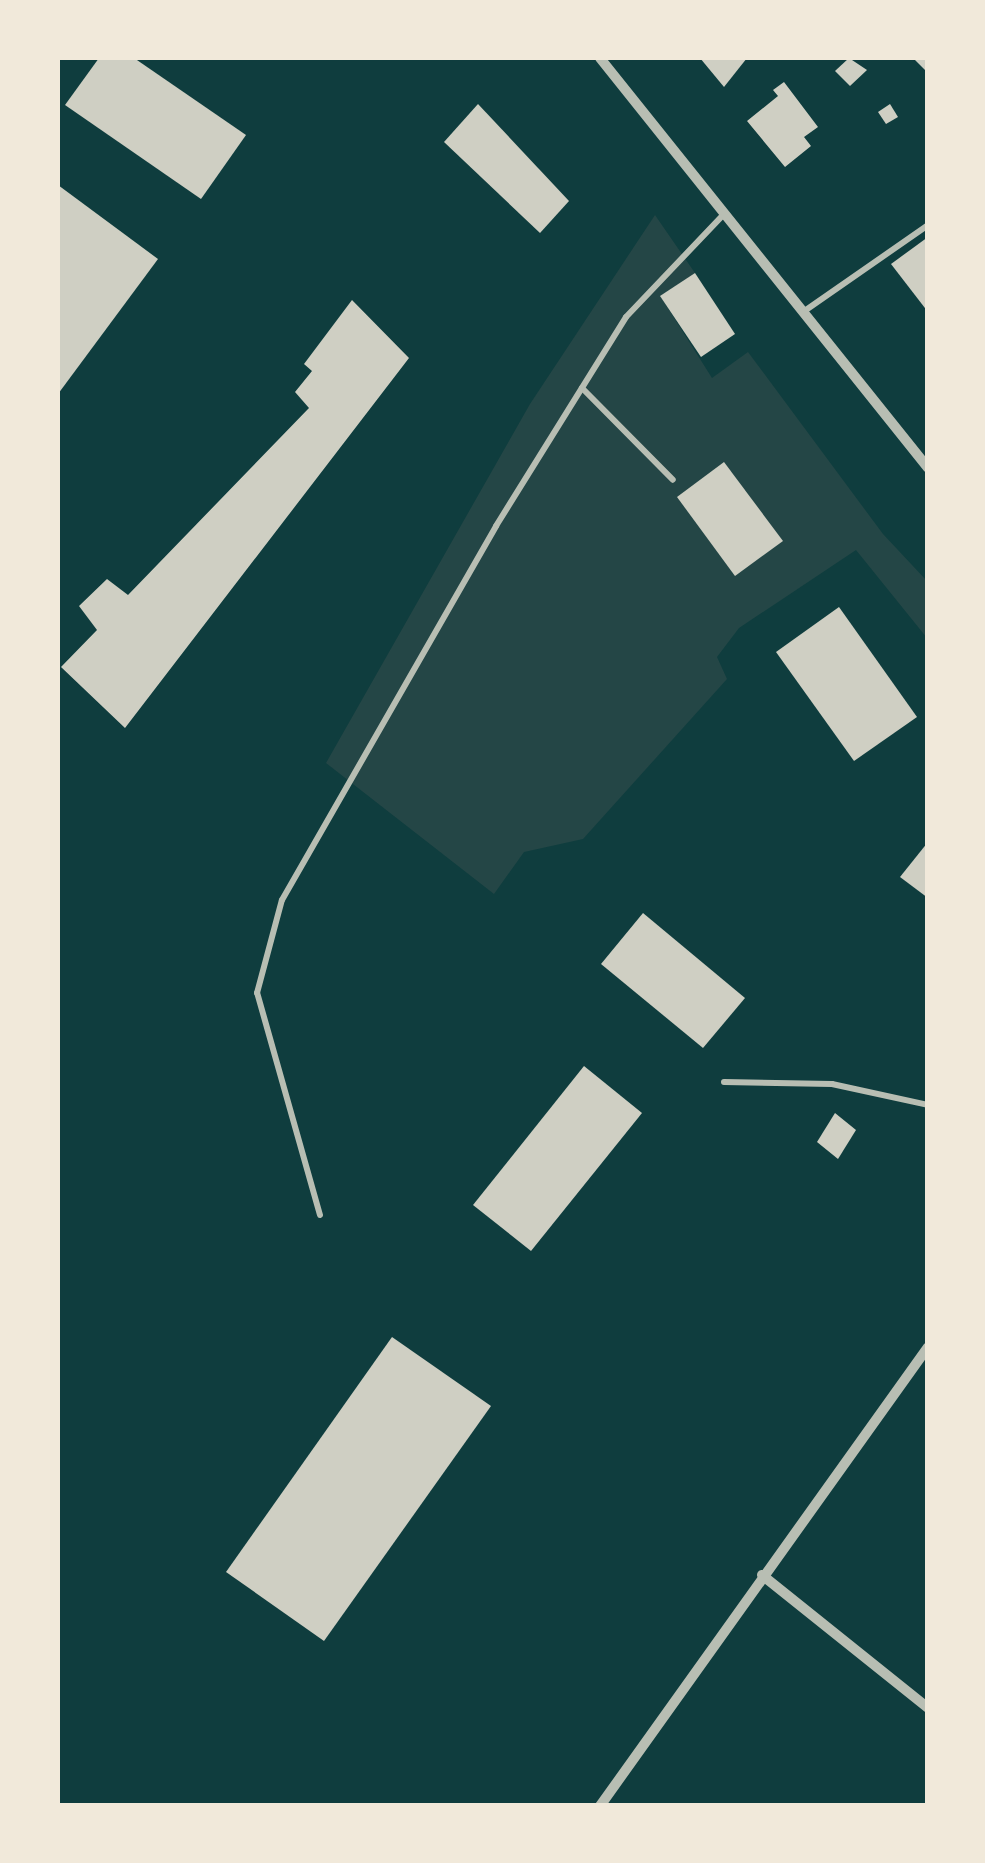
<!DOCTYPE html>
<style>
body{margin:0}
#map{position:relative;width:985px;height:1863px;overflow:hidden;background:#0f3d3e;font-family:Rubik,sans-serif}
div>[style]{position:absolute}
.green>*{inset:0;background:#244646}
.building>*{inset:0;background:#cfcfc3}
.service>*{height:6px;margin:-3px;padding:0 3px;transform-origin:3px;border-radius:3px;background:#b8beb3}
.minor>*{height:10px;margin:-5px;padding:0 5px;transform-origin:5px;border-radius:5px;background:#b8beb3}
span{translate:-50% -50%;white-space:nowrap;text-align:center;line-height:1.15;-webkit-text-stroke:9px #f1e9da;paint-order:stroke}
.frame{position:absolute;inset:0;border:60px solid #f1e9da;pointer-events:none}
</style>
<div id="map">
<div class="green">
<i style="clip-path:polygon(655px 215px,695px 273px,661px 297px,712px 378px,748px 352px,883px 534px,927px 581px,927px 638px,856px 550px,739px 628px,717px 657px,727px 679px,583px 839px,524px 852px,494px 894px,326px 763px,530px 404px)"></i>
</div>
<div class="building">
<i style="clip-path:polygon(99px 58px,134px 58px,246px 135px,201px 199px,65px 105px)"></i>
<i style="clip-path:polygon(700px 58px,747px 58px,724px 87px)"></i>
<i style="clip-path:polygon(849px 58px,867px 70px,850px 86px,835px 71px)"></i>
<i style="clip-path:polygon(913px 58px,928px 58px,928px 73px)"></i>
<i style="clip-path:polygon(784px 82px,818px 127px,804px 137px,811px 146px,785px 167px,747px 121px,778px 96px,773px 90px)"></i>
<i style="clip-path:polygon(478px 104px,569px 201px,540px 233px,444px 142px)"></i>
<i style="clip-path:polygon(890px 104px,898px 117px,886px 124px,878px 112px)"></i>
<i style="clip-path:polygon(58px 185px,158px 259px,58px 394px)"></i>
<i style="clip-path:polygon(928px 237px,928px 312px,891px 264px)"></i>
<i style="clip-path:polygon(695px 273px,735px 334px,701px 357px,660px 296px)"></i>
<i style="clip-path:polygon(352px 300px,409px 358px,125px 728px,61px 667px,97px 630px,79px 606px,107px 579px,128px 595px,309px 408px,295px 392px,312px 371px,304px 364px)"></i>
<i style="clip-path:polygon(724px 462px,783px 541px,735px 576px,677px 497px)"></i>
<i style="clip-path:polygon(839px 607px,917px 717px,854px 761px,776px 652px)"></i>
<i style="clip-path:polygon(928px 842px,928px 898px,900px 877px)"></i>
<i style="clip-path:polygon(643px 913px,745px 998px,703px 1048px,601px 964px)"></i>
<i style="clip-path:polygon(584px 1066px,642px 1113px,531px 1251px,473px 1205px)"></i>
<i style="clip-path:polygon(835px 1113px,856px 1130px,838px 1159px,817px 1142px)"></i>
<i style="clip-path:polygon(392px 1337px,491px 1406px,324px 1641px,226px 1572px)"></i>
</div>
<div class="service">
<i style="left:803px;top:312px;width:152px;rotate:-34.8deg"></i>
<i style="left:582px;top:388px;width:129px;rotate:45.3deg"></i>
<i style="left:724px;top:1082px;width:108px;rotate:1.1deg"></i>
<i style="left:832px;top:1084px;width:98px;rotate:12.3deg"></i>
<i style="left:320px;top:1215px;width:231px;rotate:-105.8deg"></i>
<i style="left:257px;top:993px;width:96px;rotate:-75deg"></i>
<i style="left:282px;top:900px;width:431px;rotate:-60.2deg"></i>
<i style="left:496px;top:526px;width:246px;rotate:-58.1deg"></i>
<i style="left:626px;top:317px;width:142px;rotate:-46.4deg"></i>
</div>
<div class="minor">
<i style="left:600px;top:58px;width:525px;rotate:51.34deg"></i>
<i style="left:762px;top:1575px;width:213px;rotate:38.7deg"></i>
<i style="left:600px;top:1806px;width:564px;rotate:-54.45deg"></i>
</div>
<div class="frame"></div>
</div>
